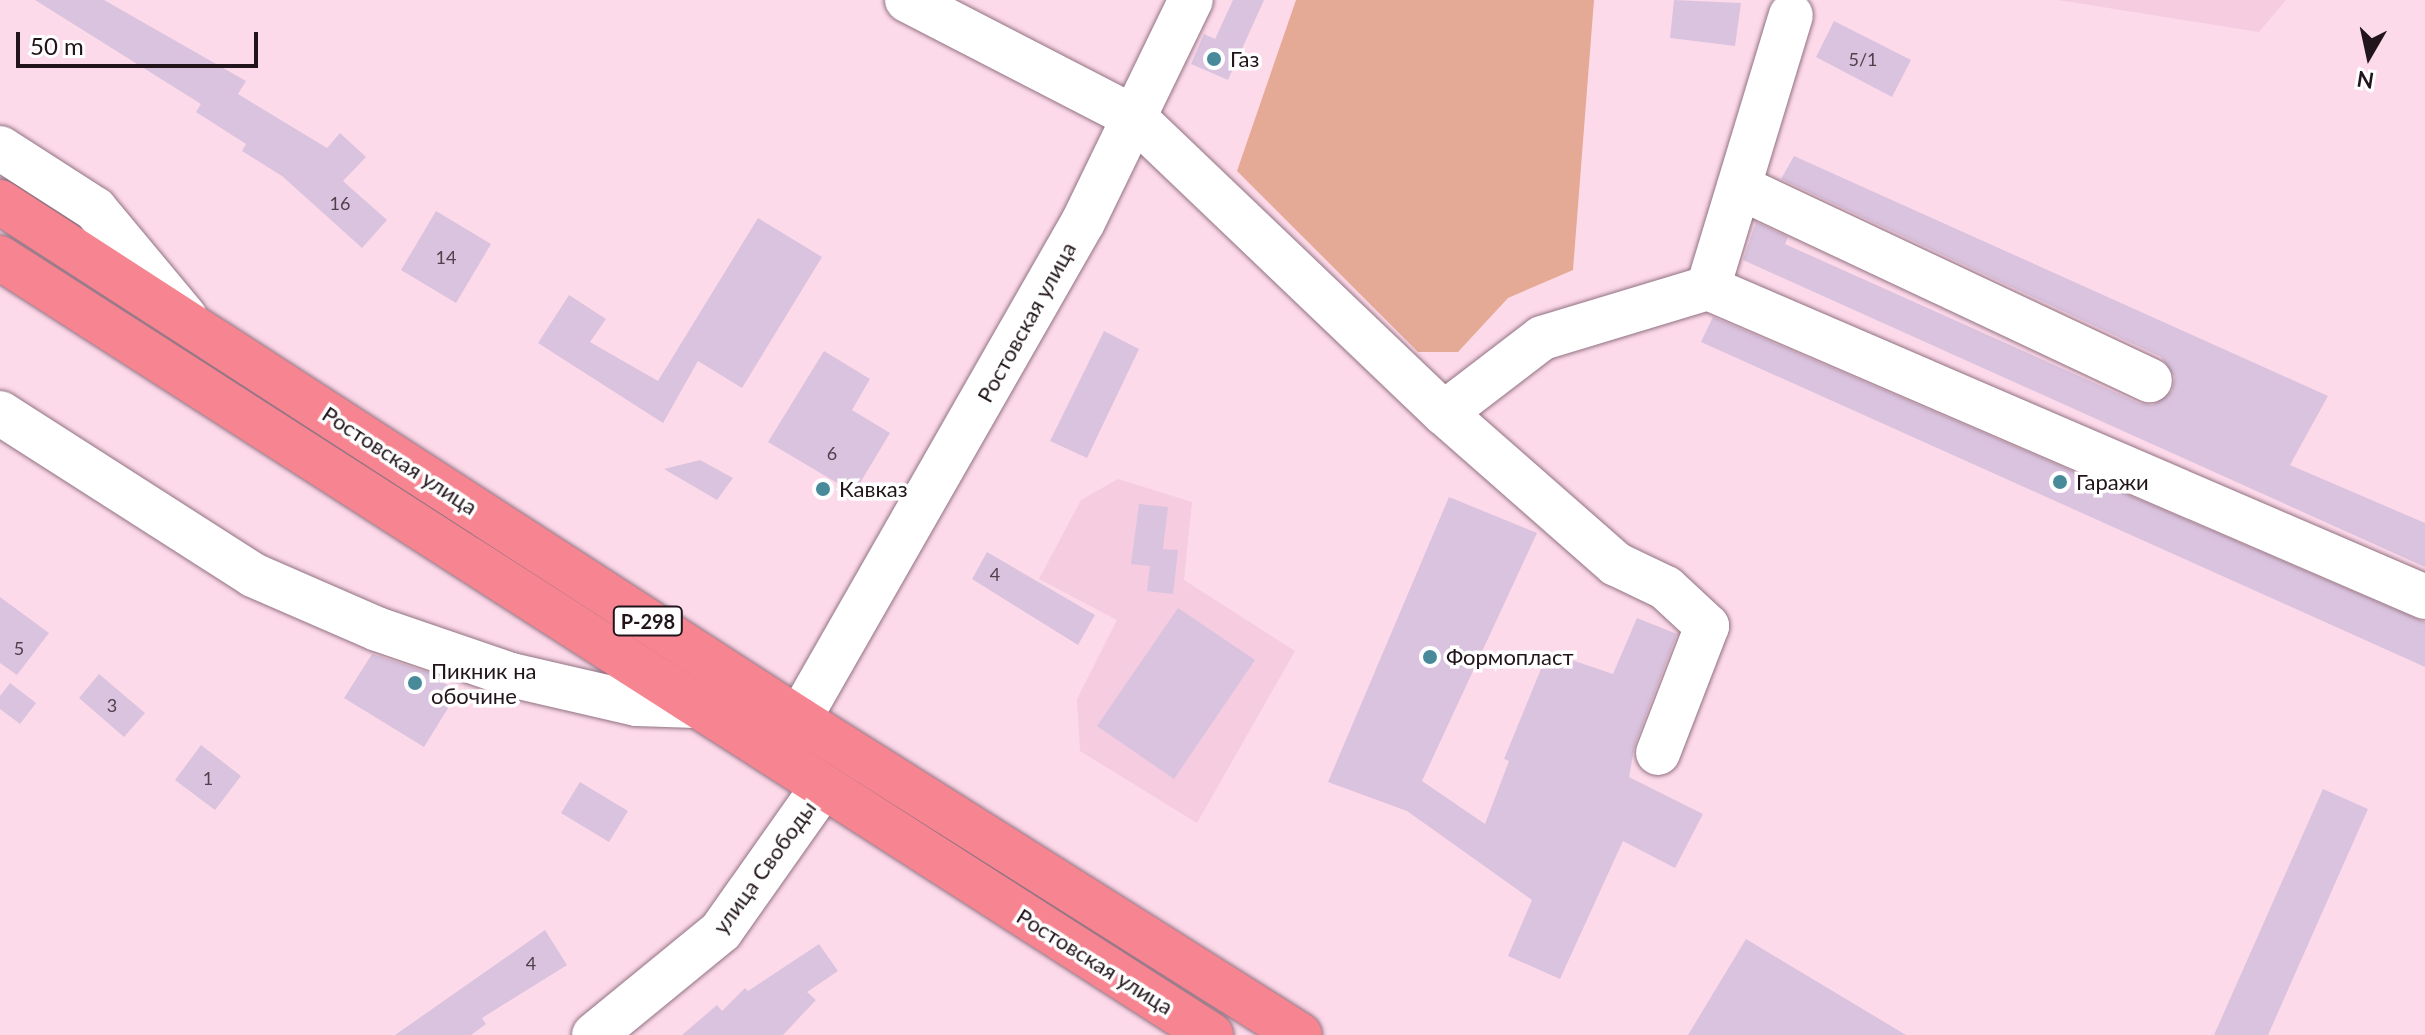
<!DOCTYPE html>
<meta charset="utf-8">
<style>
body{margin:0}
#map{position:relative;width:2425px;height:1035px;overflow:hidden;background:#fddaea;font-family:Lato,sans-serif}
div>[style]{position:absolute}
.built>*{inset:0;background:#f5cce0}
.green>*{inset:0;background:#e5aa95}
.building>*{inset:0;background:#dac3de}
.roads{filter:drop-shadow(0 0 2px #917281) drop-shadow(0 0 2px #917281)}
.minor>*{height:44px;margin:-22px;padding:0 22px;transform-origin:22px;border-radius:22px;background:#fff}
.highway>*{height:44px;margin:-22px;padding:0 22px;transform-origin:22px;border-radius:22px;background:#f68591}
.dots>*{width:22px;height:22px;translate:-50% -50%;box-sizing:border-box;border:4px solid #fff;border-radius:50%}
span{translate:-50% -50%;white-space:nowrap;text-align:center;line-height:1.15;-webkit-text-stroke:7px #fff;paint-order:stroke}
.number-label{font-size:18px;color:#4f404c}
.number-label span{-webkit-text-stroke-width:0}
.shield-label span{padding:2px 6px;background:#fff;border:2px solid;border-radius:6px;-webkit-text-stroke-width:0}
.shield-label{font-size:20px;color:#21151b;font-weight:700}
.poi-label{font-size:22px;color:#21151b}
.left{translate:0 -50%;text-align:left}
.street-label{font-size:22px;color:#21151b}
.north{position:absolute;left:2329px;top:16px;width:80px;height:80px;-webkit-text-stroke:6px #fff;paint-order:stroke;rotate:189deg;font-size:22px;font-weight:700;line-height:32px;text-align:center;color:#21151b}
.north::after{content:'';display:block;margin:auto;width:28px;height:36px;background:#21151b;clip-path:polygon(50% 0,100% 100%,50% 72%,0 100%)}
.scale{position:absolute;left:16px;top:32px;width:242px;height:36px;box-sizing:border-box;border:4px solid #21151b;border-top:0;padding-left:10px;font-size:24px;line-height:28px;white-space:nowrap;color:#21151b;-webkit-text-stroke:6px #fff;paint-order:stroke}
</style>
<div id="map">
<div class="built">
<i style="clip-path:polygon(2058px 0,2286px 0,2259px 32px)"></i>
<i style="clip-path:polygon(1118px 479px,1192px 502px,1184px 580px,1295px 651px,1197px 823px,1080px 751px,1077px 699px,1117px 620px,1039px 579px,1081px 500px)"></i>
</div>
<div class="green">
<i style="clip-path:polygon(1296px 0,1594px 0,1573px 270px,1508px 298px,1458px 352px,1418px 352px,1237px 171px)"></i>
</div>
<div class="building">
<i style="clip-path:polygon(35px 0,104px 0,246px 81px,238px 94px,327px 148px,340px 133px,366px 157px,343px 181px,387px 220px,362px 248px,282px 176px,242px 151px,246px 144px,196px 112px,201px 104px)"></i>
<i style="clip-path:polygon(1233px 0,1264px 0,1228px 80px,1191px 64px,1204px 34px,1215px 39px)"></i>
<i style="clip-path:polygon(1674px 0,1741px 3px,1735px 46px,1670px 38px)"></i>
<i style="clip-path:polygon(1834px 21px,1911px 60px,1892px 97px,1816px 57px)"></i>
<i style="clip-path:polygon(1794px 156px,2328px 396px,2290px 465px,2425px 523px,2425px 567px,1743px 260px,1756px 222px,1788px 237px,1785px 244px,2139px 403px,2153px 405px,2172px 391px,2175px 377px,2161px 357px,1781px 179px)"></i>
<i style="clip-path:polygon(436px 211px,491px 244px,456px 303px,401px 270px)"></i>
<i style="clip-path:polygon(758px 218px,822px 257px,742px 388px,698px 361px,663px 423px,538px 343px,569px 295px,606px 319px,590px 342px,658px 381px)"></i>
<i style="clip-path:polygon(1713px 317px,2425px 622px,2425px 667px,1701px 342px)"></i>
<i style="clip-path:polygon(1104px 331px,1139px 349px,1087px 458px,1050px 441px)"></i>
<i style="clip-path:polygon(824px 351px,870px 379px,852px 410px,890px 433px,854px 493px,768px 442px)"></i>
<i style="clip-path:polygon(700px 460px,733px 478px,717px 500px,664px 469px)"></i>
<i style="clip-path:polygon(1449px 497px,1537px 533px,1422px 781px,1485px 824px,1509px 761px,1504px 759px,1548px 652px,1613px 674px,1637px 618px,1677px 634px,1635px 744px,1629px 777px,1703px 814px,1675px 868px,1623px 841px,1560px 979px,1508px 956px,1532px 900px,1407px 811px,1328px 782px)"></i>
<i style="clip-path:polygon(1139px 504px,1168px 507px,1163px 549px,1178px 550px,1173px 594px,1147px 591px,1150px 566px,1131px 564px)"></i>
<i style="clip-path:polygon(987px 552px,1095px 615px,1078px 645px,972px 579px)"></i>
<i style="clip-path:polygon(0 597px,49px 633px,17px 675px,0 663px)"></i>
<i style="clip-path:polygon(1178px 608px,1255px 660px,1174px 779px,1097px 726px)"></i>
<i style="clip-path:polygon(372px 654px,427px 672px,458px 692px,424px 747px,344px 698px)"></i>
<i style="clip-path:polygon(99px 674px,145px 713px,124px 737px,79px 698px)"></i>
<i style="clip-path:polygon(10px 683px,36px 703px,20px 724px,0 709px,0 696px)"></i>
<i style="clip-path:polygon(201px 745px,241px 776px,215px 810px,175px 780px)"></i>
<i style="clip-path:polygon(580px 782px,628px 811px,609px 842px,561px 813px)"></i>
<i style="clip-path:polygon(2323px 789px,2368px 809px,2268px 1035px,2214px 1035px)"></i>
<i style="clip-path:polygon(545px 930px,567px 965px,482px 1018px,486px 1024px,471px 1035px,395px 1035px)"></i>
<i style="clip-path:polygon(1746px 939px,1906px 1035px,1688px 1035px)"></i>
<i style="clip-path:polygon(819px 944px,838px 971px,807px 992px,816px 1000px,783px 1035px,682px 1035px,717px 1005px,722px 1011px,745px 988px,748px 991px)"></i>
</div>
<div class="roads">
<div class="minor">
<i style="left:907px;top:0;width:255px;rotate:27.3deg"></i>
<i style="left:1134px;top:117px;width:429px;rotate:43.7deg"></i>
<i style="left:1444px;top:413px;width:123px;rotate:-37.4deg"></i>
<i style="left:1542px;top:338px;width:173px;rotate:-16.8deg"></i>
<i style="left:1708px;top:288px;width:781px;rotate:23.31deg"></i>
<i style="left:0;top:148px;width:113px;rotate:32.7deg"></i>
<i style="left:95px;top:209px;width:141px;rotate:50.2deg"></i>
<i style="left:1739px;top:187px;width:454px;rotate:25.2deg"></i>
<i style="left:1708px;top:288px;width:285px;rotate:-73.1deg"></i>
<i style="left:0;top:413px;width:300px;rotate:32.6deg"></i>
<i style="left:253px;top:575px;width:135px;rotate:23.5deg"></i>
<i style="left:377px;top:629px;width:142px;rotate:18.9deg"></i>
<i style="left:511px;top:675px;width:129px;rotate:13deg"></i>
<i style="left:637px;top:704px;width:59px;rotate:1.9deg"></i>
<i style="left:1444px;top:413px;width:229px;rotate:41.3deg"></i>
<i style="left:1616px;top:564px;width:55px;rotate:25.6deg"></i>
<i style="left:1666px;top:588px;width:56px;rotate:42.8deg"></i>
<i style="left:1707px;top:626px;width:136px;rotate:111.1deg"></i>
<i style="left:799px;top:719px;width:572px;rotate:-60.26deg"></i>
<i style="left:1083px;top:222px;width:247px;rotate:-64.1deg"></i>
<i style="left:594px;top:1035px;width:164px;rotate:-39.3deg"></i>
<i style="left:721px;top:931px;width:175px;rotate:-54.8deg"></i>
</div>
<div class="highway">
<i style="left:0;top:202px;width:952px;rotate:32.91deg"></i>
<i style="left:799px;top:719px;width:592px;rotate:32.24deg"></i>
<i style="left:0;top:258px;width:1439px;rotate:32.68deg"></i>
</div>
</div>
<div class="dots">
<i style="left:1214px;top:59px;background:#488a9a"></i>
<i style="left:2060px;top:482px;background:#488a9a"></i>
<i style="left:823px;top:489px;background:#488a9a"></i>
<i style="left:1430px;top:657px;background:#488a9a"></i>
<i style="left:415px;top:683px;background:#488a9a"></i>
</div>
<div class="number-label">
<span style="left:1863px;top:59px">5/1</span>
<span style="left:340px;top:203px">16</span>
<span style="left:446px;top:257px">14</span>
<span style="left:832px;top:453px">6</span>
<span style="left:995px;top:574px">4</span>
<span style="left:19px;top:648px">5</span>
<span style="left:112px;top:705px">3</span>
<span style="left:208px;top:778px">1</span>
<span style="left:531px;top:963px">4</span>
</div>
<div class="shield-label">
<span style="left:648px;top:621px">Р-298</span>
</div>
<div class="poi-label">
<span class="left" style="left:1230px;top:59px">Газ</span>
<span class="left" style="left:2076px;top:482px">Гаражи</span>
<span class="left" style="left:839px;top:489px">Кавказ</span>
<span class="left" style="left:1446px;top:657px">Формопласт</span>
<span class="left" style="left:431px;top:683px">Пикник на<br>обочине</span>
</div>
<div class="street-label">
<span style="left:1026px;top:322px;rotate:-61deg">Ростовская улица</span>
<span style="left:400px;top:460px;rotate:33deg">Ростовская улица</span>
<span style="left:764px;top:867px;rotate:-54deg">улица Свободы</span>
<span style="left:1095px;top:961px;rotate:32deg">Ростовская улица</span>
</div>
<div class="north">N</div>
<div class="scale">50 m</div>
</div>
